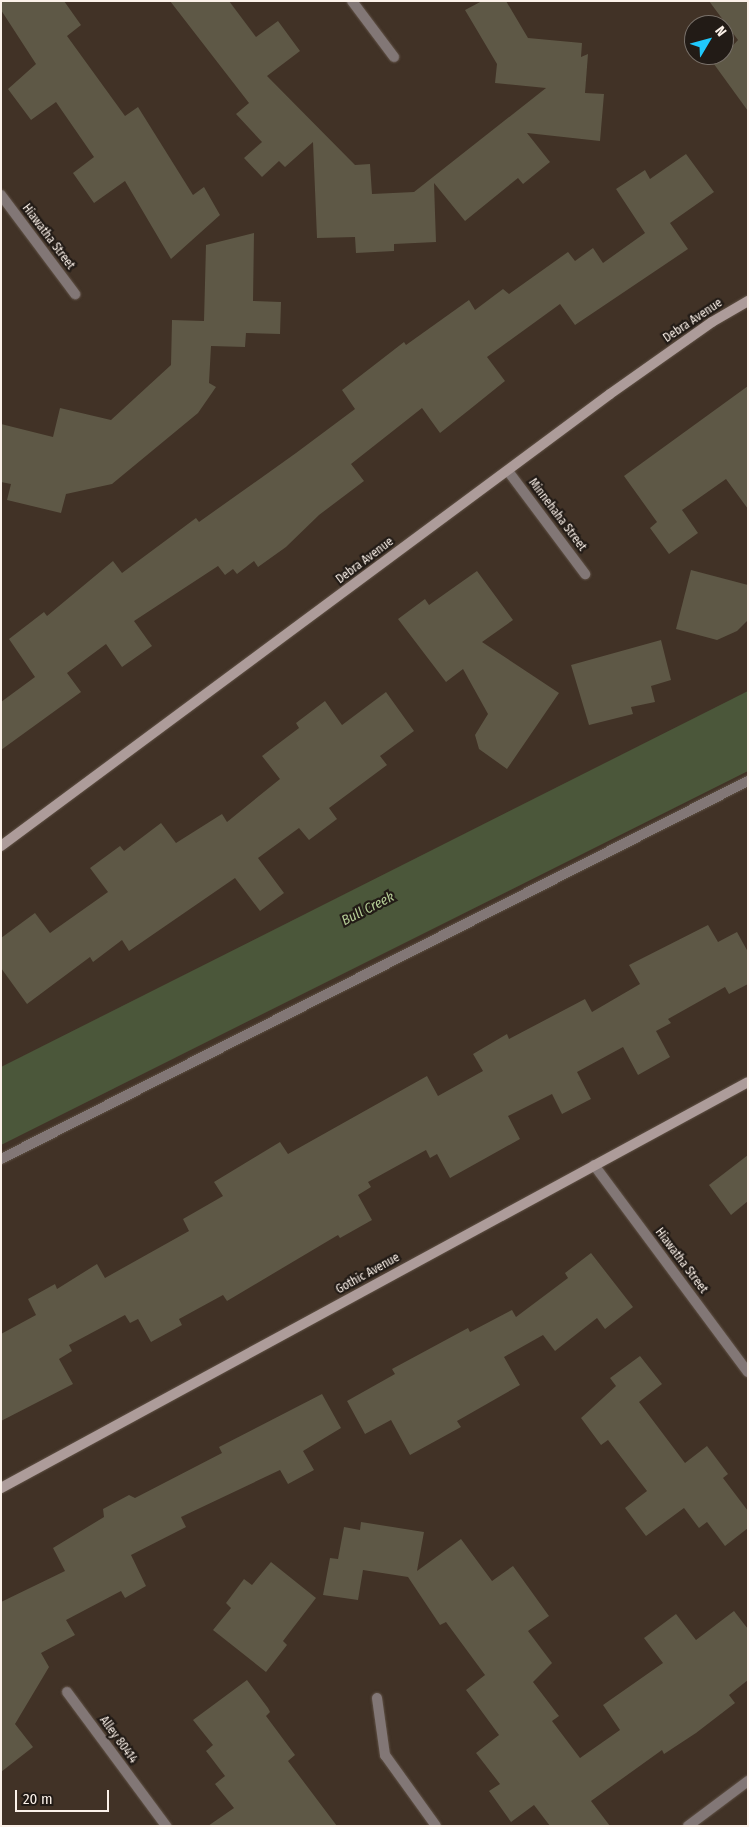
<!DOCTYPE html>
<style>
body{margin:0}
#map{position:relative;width:749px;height:1827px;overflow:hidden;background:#413226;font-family:"Fira Sans Condensed",sans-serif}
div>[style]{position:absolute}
.water>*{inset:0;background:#4b573a}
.building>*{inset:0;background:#5e5846}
.roads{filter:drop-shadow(0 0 1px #5f5145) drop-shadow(0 0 1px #5f5145)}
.lane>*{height:10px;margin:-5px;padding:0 5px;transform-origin:5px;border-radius:5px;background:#827776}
.street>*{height:10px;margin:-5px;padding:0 5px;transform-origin:5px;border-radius:5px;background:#827776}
.secondary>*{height:10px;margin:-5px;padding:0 5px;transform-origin:5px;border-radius:5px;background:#ad9c9a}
span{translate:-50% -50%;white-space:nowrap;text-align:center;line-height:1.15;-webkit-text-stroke:4.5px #221b16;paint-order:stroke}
.street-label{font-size:12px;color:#fbf1e9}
.water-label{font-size:14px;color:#b4cc95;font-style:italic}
.frame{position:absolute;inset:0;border:2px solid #fbf1e9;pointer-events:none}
.north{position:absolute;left:684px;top:15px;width:50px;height:50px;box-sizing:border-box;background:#221b16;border:1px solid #79716a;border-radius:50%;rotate:53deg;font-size:14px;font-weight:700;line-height:20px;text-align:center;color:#fbf1e9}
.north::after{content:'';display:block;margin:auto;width:18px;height:22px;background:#20c9fd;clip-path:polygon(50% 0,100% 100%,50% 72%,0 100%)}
.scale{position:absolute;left:15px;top:1790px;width:94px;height:22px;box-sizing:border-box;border:2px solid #fbf1e9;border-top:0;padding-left:6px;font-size:15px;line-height:18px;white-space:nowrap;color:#fbf1e9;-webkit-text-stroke:4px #221b16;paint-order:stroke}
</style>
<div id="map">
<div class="water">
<i style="clip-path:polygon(748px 691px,748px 771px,1px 1145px,1px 1067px)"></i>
</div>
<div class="building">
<i style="clip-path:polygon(1px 1px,64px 1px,81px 25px,67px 36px,125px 116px,138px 107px,193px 195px,204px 187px,220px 215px,171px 259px,125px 181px,94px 203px,73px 173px,94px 157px,56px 102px,31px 120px,8px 89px,36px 64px,1px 10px)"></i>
<i style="clip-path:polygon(170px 1px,229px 1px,256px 37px,278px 21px,300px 51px,267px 76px,355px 165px,370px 164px,372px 194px,414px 192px,546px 88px,495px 83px,497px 64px,465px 10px,482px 1px,506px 1px,528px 38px,582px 43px,581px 57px,588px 54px,585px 93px,604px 94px,600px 141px,527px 133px,550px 162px,523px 184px,518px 178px,465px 221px,434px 183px,436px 242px,394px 244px,394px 251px,356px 253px,355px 237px,317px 238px,313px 142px,285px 167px,279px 161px,262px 177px,244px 158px,262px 142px,236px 114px,249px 103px)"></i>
<i style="clip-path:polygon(709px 1px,748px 1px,748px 111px,711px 60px,724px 55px,738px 40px)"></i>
<i style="clip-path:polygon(686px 154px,714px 192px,670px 223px,688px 249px,575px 325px,560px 304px,487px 357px,505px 381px,469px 410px,440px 433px,422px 408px,351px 464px,364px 481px,319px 515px,286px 547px,258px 567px,254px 561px,237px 574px,233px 569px,225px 575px,218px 566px,134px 621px,152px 646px,122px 667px,106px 644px,67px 673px,81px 692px,1px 750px,1px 702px,35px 677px,9px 639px,44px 612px,47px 616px,113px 561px,122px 573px,196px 518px,199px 522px,296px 453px,355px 409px,342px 390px,404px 342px,406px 345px,469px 300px,475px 310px,503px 289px,509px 294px,568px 252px,575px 261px,593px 248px,603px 263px,645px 233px,616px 189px,645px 170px,650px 179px)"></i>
<i style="clip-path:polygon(254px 233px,253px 301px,281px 302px,280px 334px,246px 333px,245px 347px,211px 346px,209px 383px,216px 387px,198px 413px,112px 484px,66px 494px,61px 513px,7px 500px,11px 484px,1px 482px,1px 424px,53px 437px,60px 408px,111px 420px,171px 365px,172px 320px,204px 321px,206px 245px)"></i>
<i style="clip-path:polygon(748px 386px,748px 509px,726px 479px,682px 510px,698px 533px,669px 554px,650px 528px,657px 522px,624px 476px)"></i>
<i style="clip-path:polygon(691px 570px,748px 585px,748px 620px,737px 631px,717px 640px,676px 629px)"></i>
<i style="clip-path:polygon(477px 571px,513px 620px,482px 642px,559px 693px,507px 769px,479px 749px,475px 735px,488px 714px,463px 669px,446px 682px,398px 619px,425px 599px,429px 605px)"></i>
<i style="clip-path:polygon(661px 640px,671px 680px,651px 686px,655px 702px,631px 707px,633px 714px,589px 725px,571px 665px)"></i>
<i style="clip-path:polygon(386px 692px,414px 731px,380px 756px,387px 765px,329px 808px,337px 819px,309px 840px,299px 828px,258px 858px,284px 893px,260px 911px,235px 878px,129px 951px,122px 940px,93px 962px,90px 957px,27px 1004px,1px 968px,1px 938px,35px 913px,50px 933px,108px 892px,90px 868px,120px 846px,124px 851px,161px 823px,176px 843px,222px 814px,227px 822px,280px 779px,262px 756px,299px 728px,296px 723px,325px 701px,342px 725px)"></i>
<i style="clip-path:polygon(708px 925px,718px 942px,737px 932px,748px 952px,748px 984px,729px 994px,725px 987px,668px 1019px,671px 1023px,656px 1031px,670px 1057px,638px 1075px,623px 1047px,577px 1072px,591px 1099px,562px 1114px,552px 1094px,508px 1116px,520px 1139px,450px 1178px,437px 1154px,430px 1158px,426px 1150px,368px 1182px,371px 1187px,358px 1195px,372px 1220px,340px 1238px,338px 1235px,227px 1301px,223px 1295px,179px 1319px,182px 1325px,151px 1342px,138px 1319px,130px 1323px,125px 1315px,69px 1345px,72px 1351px,59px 1359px,73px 1384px,1px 1421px,1px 1334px,36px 1315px,28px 1299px,55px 1284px,57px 1289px,97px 1264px,105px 1278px,189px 1231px,183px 1219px,223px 1196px,214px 1182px,280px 1142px,288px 1154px,427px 1076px,438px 1096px,483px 1071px,473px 1054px,507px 1034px,509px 1039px,585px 999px,592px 1012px,640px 984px,629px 965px)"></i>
<i style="clip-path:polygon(748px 1155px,748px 1201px,731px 1215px,709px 1185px)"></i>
<i style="clip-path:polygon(591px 1253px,633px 1307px,605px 1329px,597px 1318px,555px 1351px,543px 1335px,504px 1357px,520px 1385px,457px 1421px,461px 1427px,410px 1455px,391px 1420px,365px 1434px,347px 1401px,395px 1374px,392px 1369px,468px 1328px,470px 1332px,512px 1310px,516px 1317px,568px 1278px,565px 1273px)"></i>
<i style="clip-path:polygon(640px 1356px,662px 1384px,639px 1402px,685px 1463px,707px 1446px,728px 1474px,723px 1478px,748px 1511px,748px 1528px,725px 1546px,707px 1522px,699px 1528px,684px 1508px,646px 1536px,625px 1508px,647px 1491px,608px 1440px,601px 1445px,581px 1418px,616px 1386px,610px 1378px)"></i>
<i style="clip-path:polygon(322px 1394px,341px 1428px,303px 1451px,314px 1470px,288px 1484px,280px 1470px,181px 1517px,186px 1527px,131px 1555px,146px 1586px,125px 1598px,121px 1591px,66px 1620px,75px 1635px,41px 1653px,49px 1667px,15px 1724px,33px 1747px,1px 1772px,1px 1602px,65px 1571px,53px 1548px,104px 1517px,103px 1509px,129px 1495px,135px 1498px,222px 1453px,219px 1447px)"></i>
<i style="clip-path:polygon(361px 1522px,424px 1532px,417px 1571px,461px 1539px,492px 1581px,513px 1566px,549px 1616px,528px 1631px,552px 1663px,533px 1682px,559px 1716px,552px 1721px,580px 1758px,620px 1730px,603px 1705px,663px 1663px,644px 1638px,676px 1614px,696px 1640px,734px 1611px,748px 1629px,748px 1680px,729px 1695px,735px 1703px,696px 1733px,664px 1754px,662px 1750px,591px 1801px,610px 1826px,550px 1826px,534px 1805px,511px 1822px,489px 1791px,500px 1784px,476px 1753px,499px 1735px,466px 1690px,485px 1675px,446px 1622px,440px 1625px,408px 1577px,363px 1570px,358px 1600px,323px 1595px,330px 1558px,338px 1559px,344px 1527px,360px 1530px)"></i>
<i style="clip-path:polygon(271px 1562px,316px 1598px,283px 1641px,287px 1645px,266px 1672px,213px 1630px,231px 1608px,226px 1603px,244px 1579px,252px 1585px)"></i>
<i style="clip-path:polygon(247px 1680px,268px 1708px,270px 1712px,266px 1716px,295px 1755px,288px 1761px,337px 1826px,208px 1826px,234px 1808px,215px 1784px,225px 1776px,206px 1751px,213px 1745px,193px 1720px)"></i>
</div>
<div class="roads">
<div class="lane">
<i style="left:1px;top:1159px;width:837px;rotate:-26.84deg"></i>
<i style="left:67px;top:1692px;width:167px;rotate:53.5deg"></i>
</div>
<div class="street">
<i style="left:352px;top:1px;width:70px;rotate:53.1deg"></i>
<i style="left:1px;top:195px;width:124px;rotate:53.2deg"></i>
<i style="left:508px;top:471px;width:129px;rotate:53.2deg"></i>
<i style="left:594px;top:1165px;width:258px;rotate:53.4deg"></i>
<i style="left:377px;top:1698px;width:58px;rotate:82deg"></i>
<i style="left:385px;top:1755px;width:87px;rotate:54.3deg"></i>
<i style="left:688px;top:1826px;width:75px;rotate:-36.9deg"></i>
</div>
<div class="secondary">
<i style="left:1px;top:846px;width:758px;rotate:-36.58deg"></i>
<i style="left:610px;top:394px;width:125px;rotate:-35.2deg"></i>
<i style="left:712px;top:322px;width:42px;rotate:-30.3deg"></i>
<i style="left:1px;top:1488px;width:850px;rotate:-28.52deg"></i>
</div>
</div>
<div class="street-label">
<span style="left:48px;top:237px;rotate:53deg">Hiawatha Street</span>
<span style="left:693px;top:321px;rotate:-34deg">Debra Avenue</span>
<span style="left:557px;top:515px;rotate:53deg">Minnehaha Street</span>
<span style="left:365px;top:561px;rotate:-37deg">Debra Avenue</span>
<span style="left:681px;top:1261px;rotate:53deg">Hiawatha Street</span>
<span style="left:368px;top:1274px;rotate:-29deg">Gothic Avenue</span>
<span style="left:118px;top:1740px;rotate:54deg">Alley 80414</span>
</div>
<div class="water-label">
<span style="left:368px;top:909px;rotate:-27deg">Bull Creek</span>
</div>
<div class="frame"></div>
<div class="north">N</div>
<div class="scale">20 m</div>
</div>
